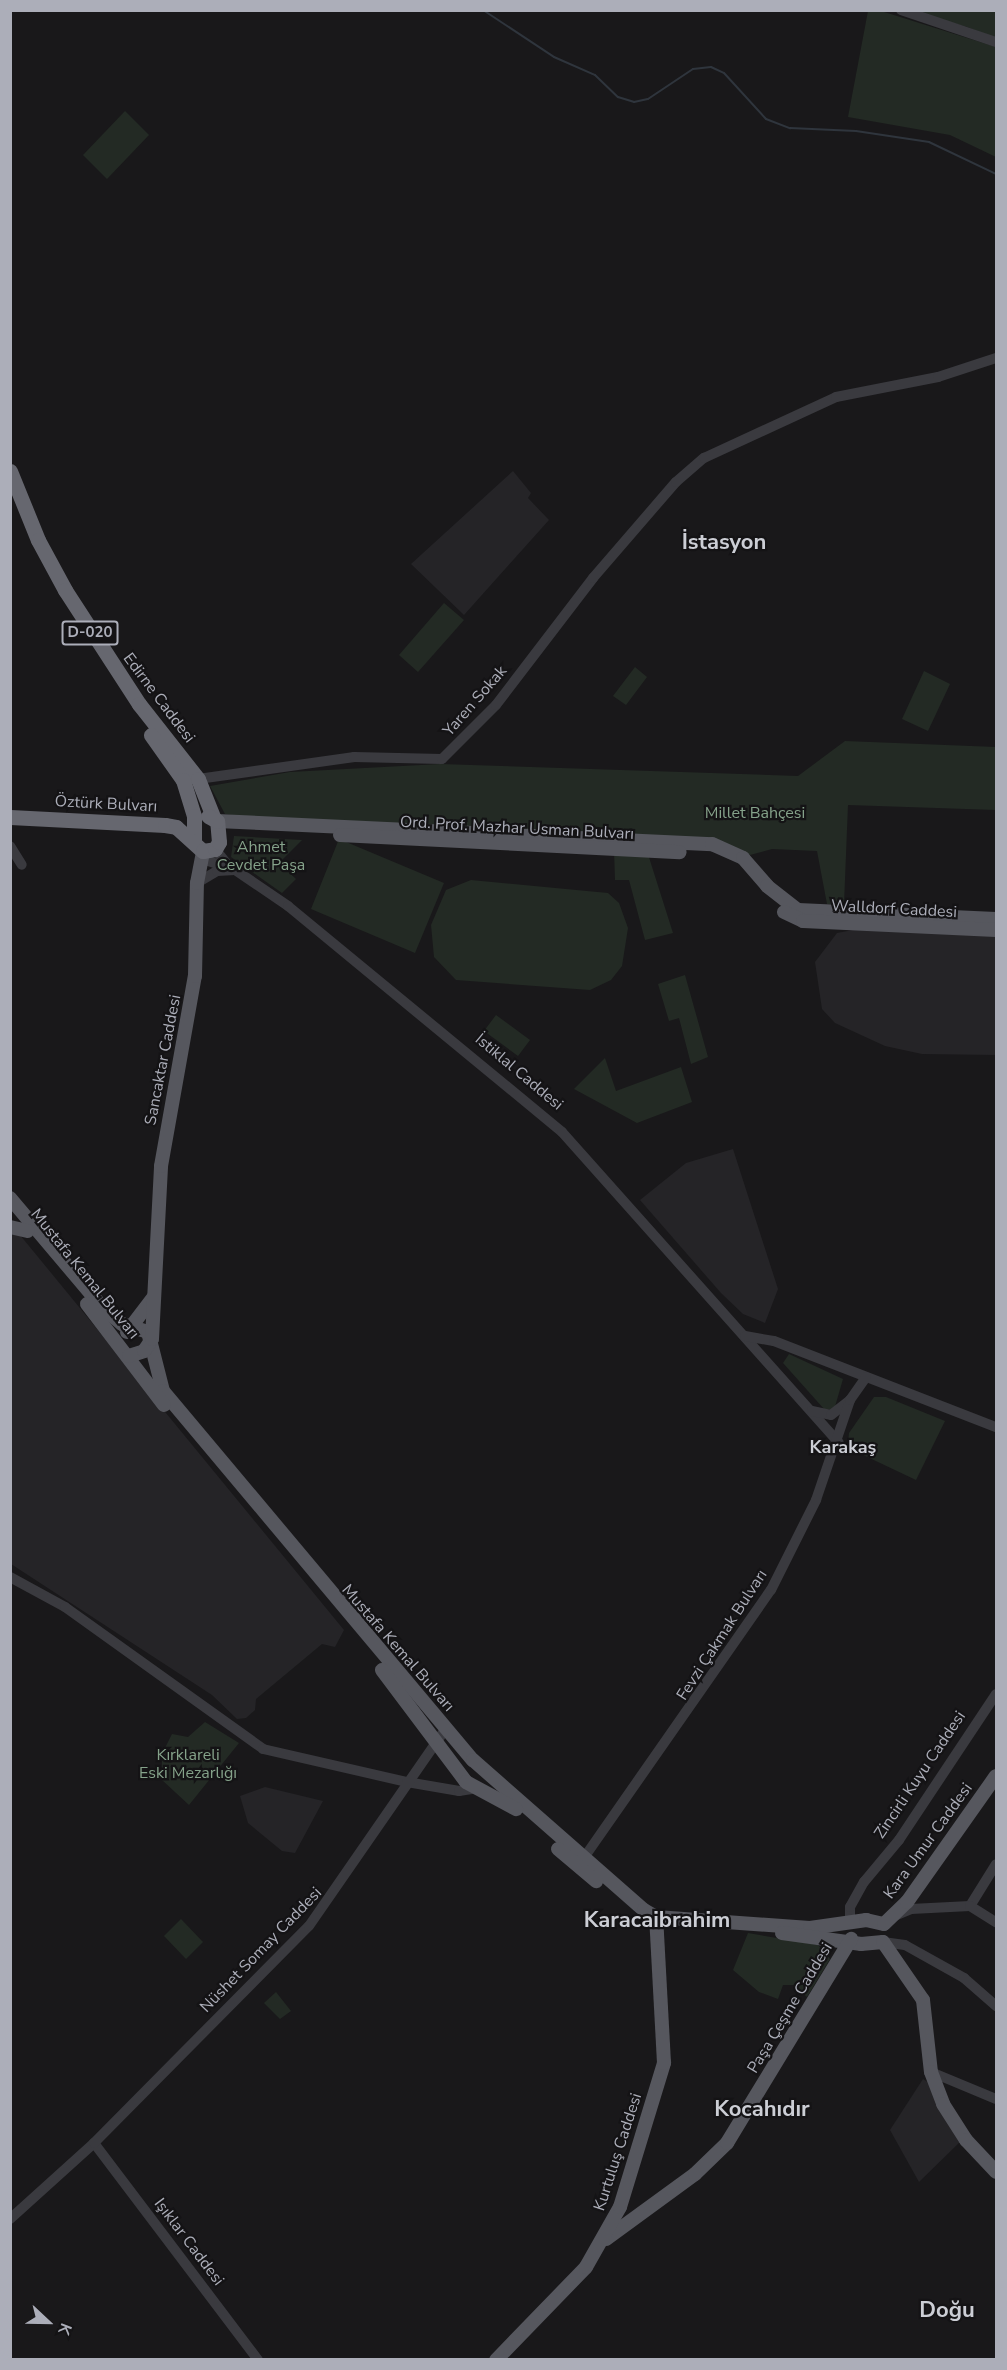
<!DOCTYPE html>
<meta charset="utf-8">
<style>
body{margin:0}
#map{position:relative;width:1007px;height:2370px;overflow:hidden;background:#19181a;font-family:"Nunito Sans",sans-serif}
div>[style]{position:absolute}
.built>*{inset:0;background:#252427}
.green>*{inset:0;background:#232a24}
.stream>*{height:2px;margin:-1px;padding:0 1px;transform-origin:1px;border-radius:1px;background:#2f353d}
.minor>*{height:10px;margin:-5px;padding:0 5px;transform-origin:5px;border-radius:5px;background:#3a3a3f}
.major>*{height:14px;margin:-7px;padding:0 7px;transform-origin:7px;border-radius:7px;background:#56575e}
.highway>*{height:15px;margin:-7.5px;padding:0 7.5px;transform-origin:7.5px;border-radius:7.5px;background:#66676f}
span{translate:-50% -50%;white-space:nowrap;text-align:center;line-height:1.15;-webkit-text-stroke:4.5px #141315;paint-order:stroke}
.shield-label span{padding:2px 4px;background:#141315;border:2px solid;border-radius:4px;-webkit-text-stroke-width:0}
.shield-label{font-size:15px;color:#acaeb9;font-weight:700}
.street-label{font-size:16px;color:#acaeb9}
.park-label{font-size:16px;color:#85a28a}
.neighbourhood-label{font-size:18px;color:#ccced5;font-weight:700}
.district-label{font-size:22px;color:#ccced5;font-weight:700}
.frame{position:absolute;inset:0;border:12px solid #acaeb9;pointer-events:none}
.north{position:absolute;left:18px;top:2292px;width:60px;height:60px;-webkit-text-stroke:4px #141315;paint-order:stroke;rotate:112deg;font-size:16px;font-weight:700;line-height:24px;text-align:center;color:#acaeb9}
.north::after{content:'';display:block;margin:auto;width:21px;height:27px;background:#acaeb9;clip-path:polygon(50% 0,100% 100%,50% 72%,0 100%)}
</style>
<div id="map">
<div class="built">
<i style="clip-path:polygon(513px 471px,531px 493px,528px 498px,549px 520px,464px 615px,411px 564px)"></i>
<i style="clip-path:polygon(879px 925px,996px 931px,996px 1055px,922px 1054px,885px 1046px,835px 1023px,822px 1009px,815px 962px,837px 933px)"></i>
<i style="clip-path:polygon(733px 1149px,778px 1289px,765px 1323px,743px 1314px,721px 1293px,640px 1200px,686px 1163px)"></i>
<i style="clip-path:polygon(10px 1232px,20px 1235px,344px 1630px,335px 1647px,322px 1644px,256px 1699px,255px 1710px,246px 1718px,237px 1719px,212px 1695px,11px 1564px)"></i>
<i style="clip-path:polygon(265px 1787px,323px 1801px,295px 1853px,282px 1851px,248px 1823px,240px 1796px)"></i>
<i style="clip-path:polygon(923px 2079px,932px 2085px,963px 2139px,919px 2182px,890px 2130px)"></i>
</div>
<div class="green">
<i style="clip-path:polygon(868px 11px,881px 11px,996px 47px,996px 157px,950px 135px,848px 117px)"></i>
<i style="clip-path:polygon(912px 11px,996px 11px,996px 38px,967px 27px)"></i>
<i style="clip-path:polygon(125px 111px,149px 135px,107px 179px,83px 155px)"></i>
<i style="clip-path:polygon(444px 603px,464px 620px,418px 672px,399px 655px)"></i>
<i style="clip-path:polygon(635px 667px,647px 677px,626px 705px,613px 696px)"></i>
<i style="clip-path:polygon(924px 671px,950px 684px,928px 731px,902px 719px)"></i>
<i style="clip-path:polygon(845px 741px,996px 747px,996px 810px,848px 805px,844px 904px,827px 904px,817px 851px,772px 849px,750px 855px,710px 840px,245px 817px,225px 814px,210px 786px,290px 772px,440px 764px,798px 776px)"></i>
<i style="clip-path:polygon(234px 836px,302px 840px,279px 863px,296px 879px,282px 893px,231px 857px)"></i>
<i style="clip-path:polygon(339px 839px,444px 883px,415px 953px,311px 909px)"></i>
<i style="clip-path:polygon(614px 850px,647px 851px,673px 933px,645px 940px,629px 880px,615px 880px)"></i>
<i style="clip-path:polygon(471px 880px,608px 893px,619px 903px,628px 928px,622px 966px,611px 980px,590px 990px,456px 980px,434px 957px,431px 925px,446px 890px)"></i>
<i style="clip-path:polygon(685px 975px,708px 1057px,691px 1064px,679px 1018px,669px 1021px,658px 984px)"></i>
<i style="clip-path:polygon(496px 1015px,530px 1040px,518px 1056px,484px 1031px)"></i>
<i style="clip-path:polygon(605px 1058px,616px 1091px,681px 1067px,692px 1102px,637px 1123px,574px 1089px)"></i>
<i style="clip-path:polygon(789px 1354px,843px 1379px,834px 1410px,824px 1409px,783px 1363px)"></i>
<i style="clip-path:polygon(874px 1397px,886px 1397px,945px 1421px,916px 1480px,859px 1453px,848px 1443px,849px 1433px)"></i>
<i style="clip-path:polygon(205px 1722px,239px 1743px,189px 1805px,162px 1780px,162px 1754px,172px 1734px,188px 1737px)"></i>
<i style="clip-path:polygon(181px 1919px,203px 1942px,186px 1959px,164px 1936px)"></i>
<i style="clip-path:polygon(748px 1933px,818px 1945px,830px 1959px,807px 1997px,794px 1985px,783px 1985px,778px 1999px,759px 1992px,733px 1970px)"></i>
<i style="clip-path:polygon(276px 1992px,291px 2011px,280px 2019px,264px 2003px)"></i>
</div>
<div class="stream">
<i style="left:483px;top:10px;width:85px;rotate:33.5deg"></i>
<i style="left:554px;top:57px;width:45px;rotate:23.7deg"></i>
<i style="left:595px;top:75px;width:32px;rotate:44deg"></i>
<i style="left:618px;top:97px;width:17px;rotate:17deg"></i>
<i style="left:634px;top:102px;width:14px;rotate:-12deg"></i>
<i style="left:648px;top:99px;width:54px;rotate:-33.7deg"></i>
<i style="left:693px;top:69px;width:18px;rotate:-6deg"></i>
<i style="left:711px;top:67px;width:14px;rotate:25deg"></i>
<i style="left:724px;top:73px;width:62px;rotate:47.6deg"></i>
<i style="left:766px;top:119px;width:26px;rotate:21deg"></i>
<i style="left:790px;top:128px;width:66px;rotate:2.6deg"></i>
<i style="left:856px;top:131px;width:74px;rotate:8.6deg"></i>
<i style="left:929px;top:142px;width:74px;rotate:25.5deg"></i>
</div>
<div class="minor">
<i style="left:901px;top:10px;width:100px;rotate:18.6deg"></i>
<i style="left:198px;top:779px;width:158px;rotate:-8deg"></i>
<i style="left:354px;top:757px;width:88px;rotate:1.3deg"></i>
<i style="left:442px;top:759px;width:76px;rotate:-45deg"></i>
<i style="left:496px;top:705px;width:160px;rotate:-52.6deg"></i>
<i style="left:593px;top:578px;width:127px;rotate:-49.2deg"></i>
<i style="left:676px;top:482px;width:37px;rotate:-41deg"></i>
<i style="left:704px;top:458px;width:145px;rotate:-24.8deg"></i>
<i style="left:836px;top:397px;width:104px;rotate:-11.1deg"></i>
<i style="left:938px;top:377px;width:61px;rotate:-18.1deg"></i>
<i style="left:10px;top:846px;width:22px;rotate:58deg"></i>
<i style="left:215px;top:849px;width:21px;rotate:51deg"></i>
<i style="left:228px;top:865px;width:73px;rotate:34.3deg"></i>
<i style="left:288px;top:906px;width:355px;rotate:39.5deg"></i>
<i style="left:562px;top:1132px;width:416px;rotate:48.3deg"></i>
<i style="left:202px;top:859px;width:29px;rotate:18deg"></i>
<i style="left:197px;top:883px;width:23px;rotate:-31deg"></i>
<i style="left:217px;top:871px;width:18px;rotate:-3deg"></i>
<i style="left:745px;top:1336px;width:29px;rotate:10deg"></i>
<i style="left:774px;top:1341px;width:238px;rotate:21.2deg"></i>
<i style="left:812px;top:1411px;width:19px;rotate:12deg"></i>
<i style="left:831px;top:1415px;width:24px;rotate:-38deg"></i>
<i style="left:10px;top:1577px;width:63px;rotate:28.6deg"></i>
<i style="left:65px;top:1607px;width:244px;rotate:35.6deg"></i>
<i style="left:263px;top:1749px;width:148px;rotate:12.9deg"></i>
<i style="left:407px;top:1782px;width:53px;rotate:9.8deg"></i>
<i style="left:459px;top:1791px;width:19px;rotate:-9deg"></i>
<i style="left:581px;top:1862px;width:332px;rotate:-55.1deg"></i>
<i style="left:771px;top:1590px;width:101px;rotate:-63.4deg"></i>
<i style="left:816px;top:1500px;width:106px;rotate:-71.2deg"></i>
<i style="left:850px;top:1400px;width:28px;rotate:-55deg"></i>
<i style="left:970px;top:1906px;width:49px;rotate:-58.2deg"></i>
<i style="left:897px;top:1915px;width:15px;rotate:-23deg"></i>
<i style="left:911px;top:1909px;width:59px;rotate:-2.9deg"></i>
<i style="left:970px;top:1906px;width:31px;rotate:32deg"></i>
<i style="left:850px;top:1924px;width:17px;rotate:-90deg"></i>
<i style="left:850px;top:1907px;width:29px;rotate:-61deg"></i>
<i style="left:864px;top:1882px;width:55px;rotate:-50.2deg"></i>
<i style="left:899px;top:1840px;width:175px;rotate:-56.4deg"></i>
<i style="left:883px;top:1942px;width:22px;rotate:8deg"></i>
<i style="left:905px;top:1945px;width:68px;rotate:29.2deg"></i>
<i style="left:964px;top:1978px;width:43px;rotate:41.2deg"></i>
<i style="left:931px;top:2072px;width:70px;rotate:22.6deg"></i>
<i style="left:94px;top:2143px;width:272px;rotate:52.9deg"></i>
<i style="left:10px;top:2219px;width:113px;rotate:-42.1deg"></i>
<i style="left:94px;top:2143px;width:305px;rotate:-45.3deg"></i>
<i style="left:309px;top:1926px;width:241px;rotate:-55.3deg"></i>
</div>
<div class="major">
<i style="left:217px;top:821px;width:496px;rotate:2.7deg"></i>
<i style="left:712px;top:844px;width:34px;rotate:24deg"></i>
<i style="left:743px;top:858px;width:37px;rotate:49deg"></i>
<i style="left:767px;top:886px;width:39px;rotate:38deg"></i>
<i style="left:798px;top:910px;width:198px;rotate:2.6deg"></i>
<i style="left:340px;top:835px;width:340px;rotate:2.9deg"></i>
<i style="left:784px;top:912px;width:21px;rotate:25deg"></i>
<i style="left:803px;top:921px;width:193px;rotate:2.7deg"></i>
<i style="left:10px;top:1198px;width:144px;rotate:49.8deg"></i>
<i style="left:103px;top:1308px;width:25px;rotate:40deg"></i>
<i style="left:122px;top:1324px;width:27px;rotate:17deg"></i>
<i style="left:148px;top:1332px;width:61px;rotate:75.7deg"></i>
<i style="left:163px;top:1391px;width:482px;rotate:50deg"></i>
<i style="left:473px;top:1760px;width:227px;rotate:41.3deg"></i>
<i style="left:644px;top:1910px;width:14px;rotate:30deg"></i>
<i style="left:656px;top:1917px;width:154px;rotate:4.1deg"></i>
<i style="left:810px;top:1928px;width:57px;rotate:-8.1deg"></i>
<i style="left:866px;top:1920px;width:18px;rotate:13deg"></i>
<i style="left:10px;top:1227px;width:18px;rotate:13deg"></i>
<i style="left:87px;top:1304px;width:127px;rotate:52.7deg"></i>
<i style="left:127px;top:1332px;width:43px;rotate:-52.6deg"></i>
<i style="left:129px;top:1356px;width:16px;rotate:-18deg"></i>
<i style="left:144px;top:1351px;width:14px;rotate:-56deg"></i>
<i style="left:152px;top:1339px;width:173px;rotate:-87deg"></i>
<i style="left:161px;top:1166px;width:193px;rotate:-79.9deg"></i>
<i style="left:195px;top:976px;width:93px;rotate:-88.8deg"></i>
<i style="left:197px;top:883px;width:33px;rotate:-79deg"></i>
<i style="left:382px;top:1670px;width:140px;rotate:53.1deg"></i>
<i style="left:466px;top:1782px;width:57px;rotate:28.4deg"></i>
<i style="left:558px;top:1849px;width:50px;rotate:40.1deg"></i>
<i style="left:884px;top:1924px;width:32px;rotate:-44deg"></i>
<i style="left:907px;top:1902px;width:154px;rotate:-54.8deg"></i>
<i style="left:782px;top:1933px;width:80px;rotate:7.9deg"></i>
<i style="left:861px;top:1944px;width:22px;rotate:-5deg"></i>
<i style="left:883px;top:1942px;width:70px;rotate:55.4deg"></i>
<i style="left:923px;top:2000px;width:72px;rotate:83.7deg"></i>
<i style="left:931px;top:2072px;width:34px;rotate:69deg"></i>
<i style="left:943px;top:2104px;width:43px;rotate:57.4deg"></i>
<i style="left:966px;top:2140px;width:44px;rotate:46.8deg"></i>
<i style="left:606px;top:2239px;width:110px;rotate:-36.1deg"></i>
<i style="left:695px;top:2174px;width:45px;rotate:-44.1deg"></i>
<i style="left:727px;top:2143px;width:239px;rotate:-58.7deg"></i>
<i style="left:496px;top:2360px;width:129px;rotate:-45.9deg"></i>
<i style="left:586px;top:2267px;width:69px;rotate:-60.5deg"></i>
<i style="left:620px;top:2207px;width:151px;rotate:-73deg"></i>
<i style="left:664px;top:2063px;width:146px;rotate:-93.1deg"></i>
</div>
<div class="highway">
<i style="left:10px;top:471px;width:74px;rotate:67.9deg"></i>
<i style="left:38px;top:540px;width:57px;rotate:61.6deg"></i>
<i style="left:65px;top:590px;width:136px;rotate:57deg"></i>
<i style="left:139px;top:704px;width:95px;rotate:51.8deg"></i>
<i style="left:198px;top:779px;width:43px;rotate:68.2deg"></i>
<i style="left:151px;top:735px;width:55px;rotate:54.6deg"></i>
<i style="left:183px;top:780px;width:38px;rotate:73deg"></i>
<i style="left:194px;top:816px;width:24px;rotate:90deg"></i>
<i style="left:10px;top:817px;width:155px;rotate:3deg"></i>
<i style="left:165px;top:825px;width:11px;rotate:10deg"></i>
<i style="left:176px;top:827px;width:36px;rotate:42deg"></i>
<i style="left:203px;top:851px;width:12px;rotate:-9deg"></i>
<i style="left:215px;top:849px;width:8px;rotate:-60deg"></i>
<i style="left:219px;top:842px;width:21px;rotate:-95deg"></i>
<i style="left:217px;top:821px;width:10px;rotate:-151deg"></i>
</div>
<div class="shield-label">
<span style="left:90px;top:633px">D-020</span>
</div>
<div class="street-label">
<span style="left:159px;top:698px;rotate:53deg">Edirne Caddesi</span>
<span style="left:475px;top:701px;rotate:-49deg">Yaren Sokak</span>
<span style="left:106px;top:804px;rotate:3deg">Öztürk Bulvarı</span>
<span style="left:517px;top:828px;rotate:3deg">Ord. Prof. Mazhar Usman Bulvarı</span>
<span style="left:894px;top:909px;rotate:3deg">Walldorf Caddesi</span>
<span style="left:163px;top:1060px;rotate:-79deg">Sancaktar Caddesi</span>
<span style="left:519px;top:1072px;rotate:40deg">İstiklal Caddesi</span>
<span style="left:85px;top:1274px;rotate:51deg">Mustafa Kemal Bulvarı</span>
<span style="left:722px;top:1635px;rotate:-57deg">Fevzi Çakmak Bulvarı</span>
<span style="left:398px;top:1648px;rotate:49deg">Mustafa Kemal Bulvarı</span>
<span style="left:920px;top:1775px;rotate:-56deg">Zincirli Kuyu Caddesi</span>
<span style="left:928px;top:1841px;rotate:-54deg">Kara Umur Caddesi</span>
<span style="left:261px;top:1950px;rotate:-46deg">Nüshet Somay Caddesi</span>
<span style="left:790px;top:2008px;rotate:-59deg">Paşa Çeşme Caddesi</span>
<span style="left:618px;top:2152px;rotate:-72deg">Kurtuluş Caddesi</span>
<span style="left:189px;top:2242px;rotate:53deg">Işıklar Caddesi</span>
</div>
<div class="park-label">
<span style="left:755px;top:813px">Millet Bahçesi</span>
<span style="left:261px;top:856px">Ahmet<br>Cevdet Paşa</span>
<span style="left:188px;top:1764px">Kırklareli<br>Eski Mezarlığı</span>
</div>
<div class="neighbourhood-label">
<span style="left:843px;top:1447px">Karakaş</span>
</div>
<div class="district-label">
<span style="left:724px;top:543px">İstasyon</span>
<span style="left:657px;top:1921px">Karacaibrahim</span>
<span style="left:762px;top:2110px">Kocahıdır</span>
<span style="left:947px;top:2311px">Doğu</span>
</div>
<div class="frame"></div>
<div class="north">K</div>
</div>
